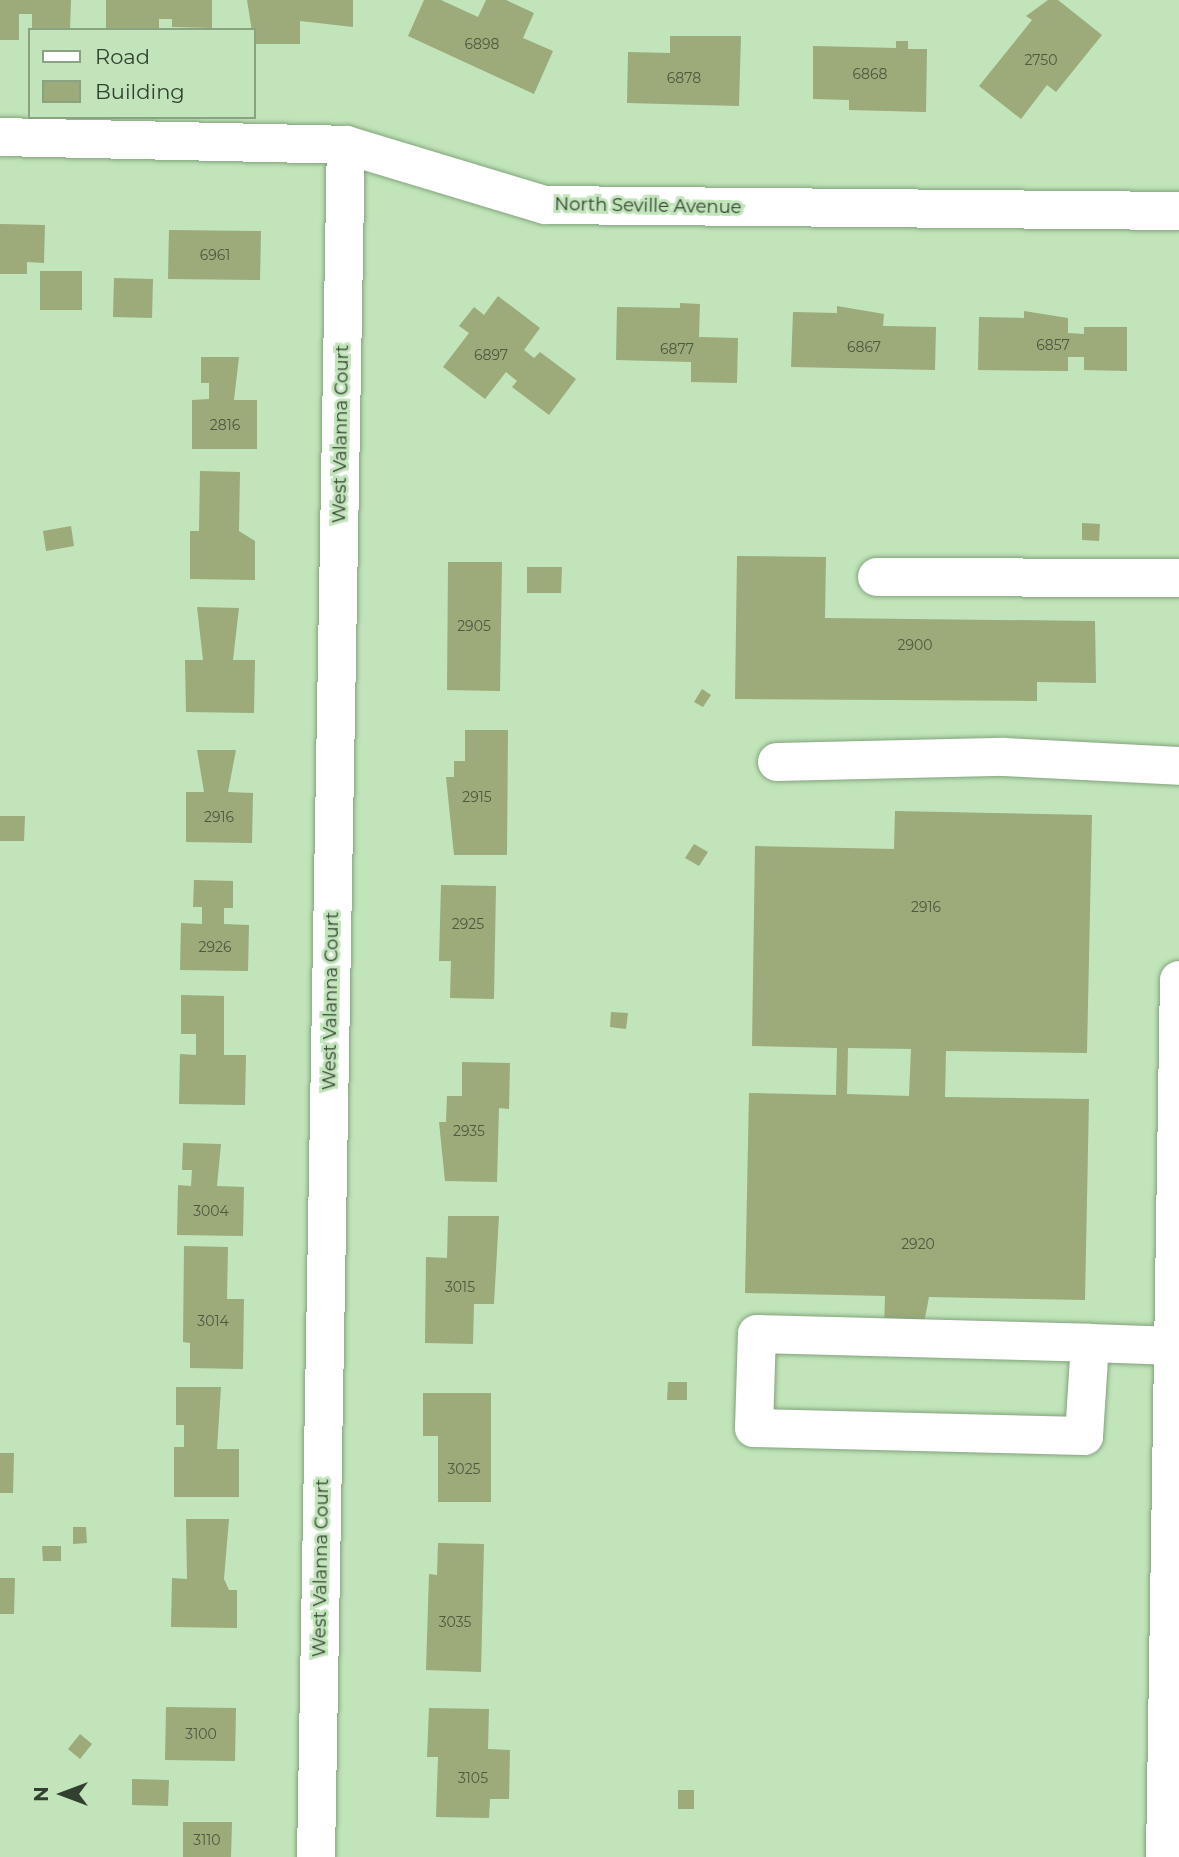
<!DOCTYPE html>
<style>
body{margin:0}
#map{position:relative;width:1179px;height:1857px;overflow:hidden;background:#c1e4ba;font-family:Montserrat,sans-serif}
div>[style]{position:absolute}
.building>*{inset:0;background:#9daa79}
.roads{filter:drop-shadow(0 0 2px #82a47c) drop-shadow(0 0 2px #82a47c)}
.minor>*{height:38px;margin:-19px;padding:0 19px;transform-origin:19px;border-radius:19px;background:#fff}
span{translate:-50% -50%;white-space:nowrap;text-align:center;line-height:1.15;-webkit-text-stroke:6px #c1e4ba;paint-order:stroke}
.number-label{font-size:14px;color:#4d5a42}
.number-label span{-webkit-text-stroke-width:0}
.street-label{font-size:18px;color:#32402f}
.legend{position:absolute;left:28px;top:28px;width:228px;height:91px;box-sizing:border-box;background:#c1e4ba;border:2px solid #88a282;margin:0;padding:9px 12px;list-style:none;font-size:21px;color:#32402f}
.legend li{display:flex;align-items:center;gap:14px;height:35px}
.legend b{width:35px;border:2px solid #88a282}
.north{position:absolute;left:28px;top:1759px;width:70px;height:70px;-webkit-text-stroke:5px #c1e4ba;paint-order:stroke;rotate:270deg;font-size:19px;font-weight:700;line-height:28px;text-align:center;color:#32402f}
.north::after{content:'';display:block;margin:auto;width:24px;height:32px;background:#32402f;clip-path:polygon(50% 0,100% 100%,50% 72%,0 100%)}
</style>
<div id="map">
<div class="building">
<i style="clip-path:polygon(0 0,71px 0,70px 30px,32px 30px,32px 14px,19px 14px,19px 40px,0 40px)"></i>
<i style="clip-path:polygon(106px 0,212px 0,212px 28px,172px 27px,172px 19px,159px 19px,159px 30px,106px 30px)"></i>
<i style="clip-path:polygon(247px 0,353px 0,353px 27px,300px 21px,300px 44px,254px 44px)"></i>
<i style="clip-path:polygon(424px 0,441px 0,478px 17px,486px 0,506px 0,534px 13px,523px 38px,553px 51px,534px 94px,408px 36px)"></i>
<i style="clip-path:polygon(1048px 0,1058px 0,1102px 35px,1056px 92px,1047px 85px,1021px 119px,979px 86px,1032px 20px,1026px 16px)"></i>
<i style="clip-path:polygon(670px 36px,741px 36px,739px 106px,627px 103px,628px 52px,670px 53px)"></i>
<i style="clip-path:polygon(896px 41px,908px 41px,908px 49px,927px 49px,926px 112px,849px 110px,849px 100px,813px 99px,813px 46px,896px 48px)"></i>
<i style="clip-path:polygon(0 224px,45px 225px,44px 263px,27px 262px,27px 274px,0 274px)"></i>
<i style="clip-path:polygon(169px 230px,261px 231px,260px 280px,168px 279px)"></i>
<i style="clip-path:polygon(40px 271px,82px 271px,82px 310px,40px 310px)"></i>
<i style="clip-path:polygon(114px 278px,153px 279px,152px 318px,113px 317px)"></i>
<i style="clip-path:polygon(498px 296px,540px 328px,524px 350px,534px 358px,540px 352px,576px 379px,549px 415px,512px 387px,517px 381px,506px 372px,485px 399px,443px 367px,469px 333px,459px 326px,474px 307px,484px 315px)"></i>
<i style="clip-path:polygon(680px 303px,700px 304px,699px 337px,738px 338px,737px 383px,691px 382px,691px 362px,616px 360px,617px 307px,680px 308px)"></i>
<i style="clip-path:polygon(837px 306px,884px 314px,883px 326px,936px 327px,935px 370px,791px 367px,793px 312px,837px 313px)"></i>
<i style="clip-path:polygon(1024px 311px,1068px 318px,1068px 333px,1084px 334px,1084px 327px,1127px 327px,1127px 371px,1084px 370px,1084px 357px,1068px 357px,1068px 371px,978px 370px,979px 317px,1024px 318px)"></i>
<i style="clip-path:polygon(201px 357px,239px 357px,234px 400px,257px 400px,257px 449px,192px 449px,192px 400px,209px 399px,209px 383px,201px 383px)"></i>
<i style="clip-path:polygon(200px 471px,240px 472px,239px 531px,255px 541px,255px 580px,190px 579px,190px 531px,199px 531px)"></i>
<i style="clip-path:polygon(1082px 523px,1100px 524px,1099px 541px,1082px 540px)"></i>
<i style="clip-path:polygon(71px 526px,74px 546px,46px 551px,43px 531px)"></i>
<i style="clip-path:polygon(737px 556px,826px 557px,825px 618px,1095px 621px,1096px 683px,1037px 682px,1037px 701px,735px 699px)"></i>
<i style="clip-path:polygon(448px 562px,502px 562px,500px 691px,447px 690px)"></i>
<i style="clip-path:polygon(527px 567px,562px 567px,561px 593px,527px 593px)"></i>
<i style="clip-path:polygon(197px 607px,239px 608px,233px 660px,255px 660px,254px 713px,186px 712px,185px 660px,203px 660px)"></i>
<i style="clip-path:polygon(702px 689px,711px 695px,703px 707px,694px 702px)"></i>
<i style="clip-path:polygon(465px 730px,508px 730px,507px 855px,454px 855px,446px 777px,454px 777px,454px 761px,465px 761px)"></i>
<i style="clip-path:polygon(197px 750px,236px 750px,228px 792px,253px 793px,252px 843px,186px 842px,186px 792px,204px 792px)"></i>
<i style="clip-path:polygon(evenodd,895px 811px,1092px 815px,1087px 1053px,946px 1051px,945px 1097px,1089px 1099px,1085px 1300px,929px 1297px,923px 1328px,884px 1328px,885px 1296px,745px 1293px,749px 1093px,836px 1095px,837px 1048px,752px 1046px,755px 846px,894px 849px,895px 811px,848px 1048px,911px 1049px,909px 1096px,847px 1094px,848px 1048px)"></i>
<i style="clip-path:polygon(0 816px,25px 816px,24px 841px,0 841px)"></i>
<i style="clip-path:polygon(694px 844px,708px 852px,699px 866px,685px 858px)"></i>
<i style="clip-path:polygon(194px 880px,233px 881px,233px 908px,224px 908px,224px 924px,249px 925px,248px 971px,180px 970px,181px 923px,202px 924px,202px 907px,193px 907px)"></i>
<i style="clip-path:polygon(441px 885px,496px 886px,494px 999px,450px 998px,451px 961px,439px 961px)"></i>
<i style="clip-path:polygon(181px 995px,224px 996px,224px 1055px,246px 1055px,245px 1105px,179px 1104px,180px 1054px,196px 1055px,196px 1034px,181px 1034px)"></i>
<i style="clip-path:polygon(611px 1012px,628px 1013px,626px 1029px,610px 1027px)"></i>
<i style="clip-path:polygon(462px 1062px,510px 1063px,509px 1109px,499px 1108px,497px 1182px,445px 1181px,439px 1122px,446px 1122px,447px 1096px,462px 1096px)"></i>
<i style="clip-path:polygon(183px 1143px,221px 1144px,217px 1186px,244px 1187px,243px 1236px,177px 1235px,178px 1185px,191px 1186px,192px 1170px,182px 1170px)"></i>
<i style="clip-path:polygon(448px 1216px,499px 1216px,494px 1304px,474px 1304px,473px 1344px,425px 1343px,426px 1257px,447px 1258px)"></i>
<i style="clip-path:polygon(184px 1246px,228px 1247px,227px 1299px,244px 1299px,243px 1369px,190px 1368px,190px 1343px,183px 1342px)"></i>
<i style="clip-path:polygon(668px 1382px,687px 1382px,687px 1400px,667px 1400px)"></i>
<i style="clip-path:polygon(176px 1387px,221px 1387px,217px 1449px,239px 1449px,239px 1497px,174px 1497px,174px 1447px,184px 1447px,184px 1425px,176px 1425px)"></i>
<i style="clip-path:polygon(423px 1393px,491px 1393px,491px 1502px,438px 1502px,438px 1436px,423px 1436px)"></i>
<i style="clip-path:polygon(0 1453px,14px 1453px,13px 1493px,0 1493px)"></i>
<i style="clip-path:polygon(186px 1519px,229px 1519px,224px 1579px,229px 1590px,237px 1590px,237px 1628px,171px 1627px,172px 1578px,187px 1579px)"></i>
<i style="clip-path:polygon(73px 1527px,86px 1527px,87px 1543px,73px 1544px)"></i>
<i style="clip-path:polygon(438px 1543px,484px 1544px,481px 1672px,426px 1670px,429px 1574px,437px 1575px)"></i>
<i style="clip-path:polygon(42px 1546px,61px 1546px,61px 1561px,43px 1561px)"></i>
<i style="clip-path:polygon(0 1578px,15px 1578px,14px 1614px,0 1614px)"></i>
<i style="clip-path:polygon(166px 1707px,236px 1708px,235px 1761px,165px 1760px)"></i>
<i style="clip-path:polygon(429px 1708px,489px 1709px,488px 1749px,510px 1750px,509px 1799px,490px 1799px,489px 1818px,436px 1817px,438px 1757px,427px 1757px)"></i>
<i style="clip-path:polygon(80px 1734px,92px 1744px,80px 1759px,68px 1749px)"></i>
<i style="clip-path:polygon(132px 1779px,169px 1780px,168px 1806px,132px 1805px)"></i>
<i style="clip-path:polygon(678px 1790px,694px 1790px,694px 1809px,678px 1809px)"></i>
<i style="clip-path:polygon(183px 1822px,232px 1822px,231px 1857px,183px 1857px)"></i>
</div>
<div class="roads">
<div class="minor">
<i style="left:0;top:137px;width:346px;rotate:1.3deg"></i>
<i style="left:346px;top:145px;width:208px;rotate:16.8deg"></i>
<i style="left:545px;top:205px;width:634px;rotate:0.54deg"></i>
<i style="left:877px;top:577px;width:302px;rotate:0.2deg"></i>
<i style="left:777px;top:762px;width:227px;rotate:-1.3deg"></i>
<i style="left:1004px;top:757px;width:175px;rotate:2.9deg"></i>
<i style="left:1090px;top:1343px;width:93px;rotate:93.7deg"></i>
<i style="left:1084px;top:1436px;width:330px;rotate:-178.6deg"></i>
<i style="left:754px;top:1428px;width:94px;rotate:-88.2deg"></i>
<i style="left:757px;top:1334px;width:333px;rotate:1.5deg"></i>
<i style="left:1090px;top:1343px;width:85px;rotate:2deg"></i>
<i style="left:316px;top:1857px;width:1712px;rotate:-89deg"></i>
<i style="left:1165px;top:1857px;width:877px;rotate:-89.09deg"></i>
</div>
</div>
<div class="number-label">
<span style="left:482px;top:44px">6898</span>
<span style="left:1041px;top:60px">2750</span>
<span style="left:870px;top:74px">6868</span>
<span style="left:684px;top:78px">6878</span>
<span style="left:215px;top:255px">6961</span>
<span style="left:1053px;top:345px">6857</span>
<span style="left:864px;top:347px">6867</span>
<span style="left:677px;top:349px">6877</span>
<span style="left:491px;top:355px">6897</span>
<span style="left:225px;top:425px">2816</span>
<span style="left:474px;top:626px">2905</span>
<span style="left:915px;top:645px">2900</span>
<span style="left:477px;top:797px">2915</span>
<span style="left:219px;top:817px">2916</span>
<span style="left:926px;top:907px">2916</span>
<span style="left:468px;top:924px">2925</span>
<span style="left:215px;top:947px">2926</span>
<span style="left:469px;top:1131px">2935</span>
<span style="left:211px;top:1211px">3004</span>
<span style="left:918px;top:1244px">2920</span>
<span style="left:460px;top:1287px">3015</span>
<span style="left:213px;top:1321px">3014</span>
<span style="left:464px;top:1469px">3025</span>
<span style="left:455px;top:1622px">3035</span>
<span style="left:201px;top:1734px">3100</span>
<span style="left:473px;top:1778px">3105</span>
<span style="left:207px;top:1840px">3110</span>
</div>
<div class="street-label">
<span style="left:648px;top:206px;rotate:1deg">North Seville Avenue</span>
<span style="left:341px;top:434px;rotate:-89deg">West Valanna Court</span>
<span style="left:331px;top:1001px;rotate:-89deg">West Valanna Court</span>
<span style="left:321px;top:1568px;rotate:-89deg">West Valanna Court</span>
</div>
<ul class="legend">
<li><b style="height:9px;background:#fff"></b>Road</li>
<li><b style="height:19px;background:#9daa79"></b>Building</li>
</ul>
<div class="north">N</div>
</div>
